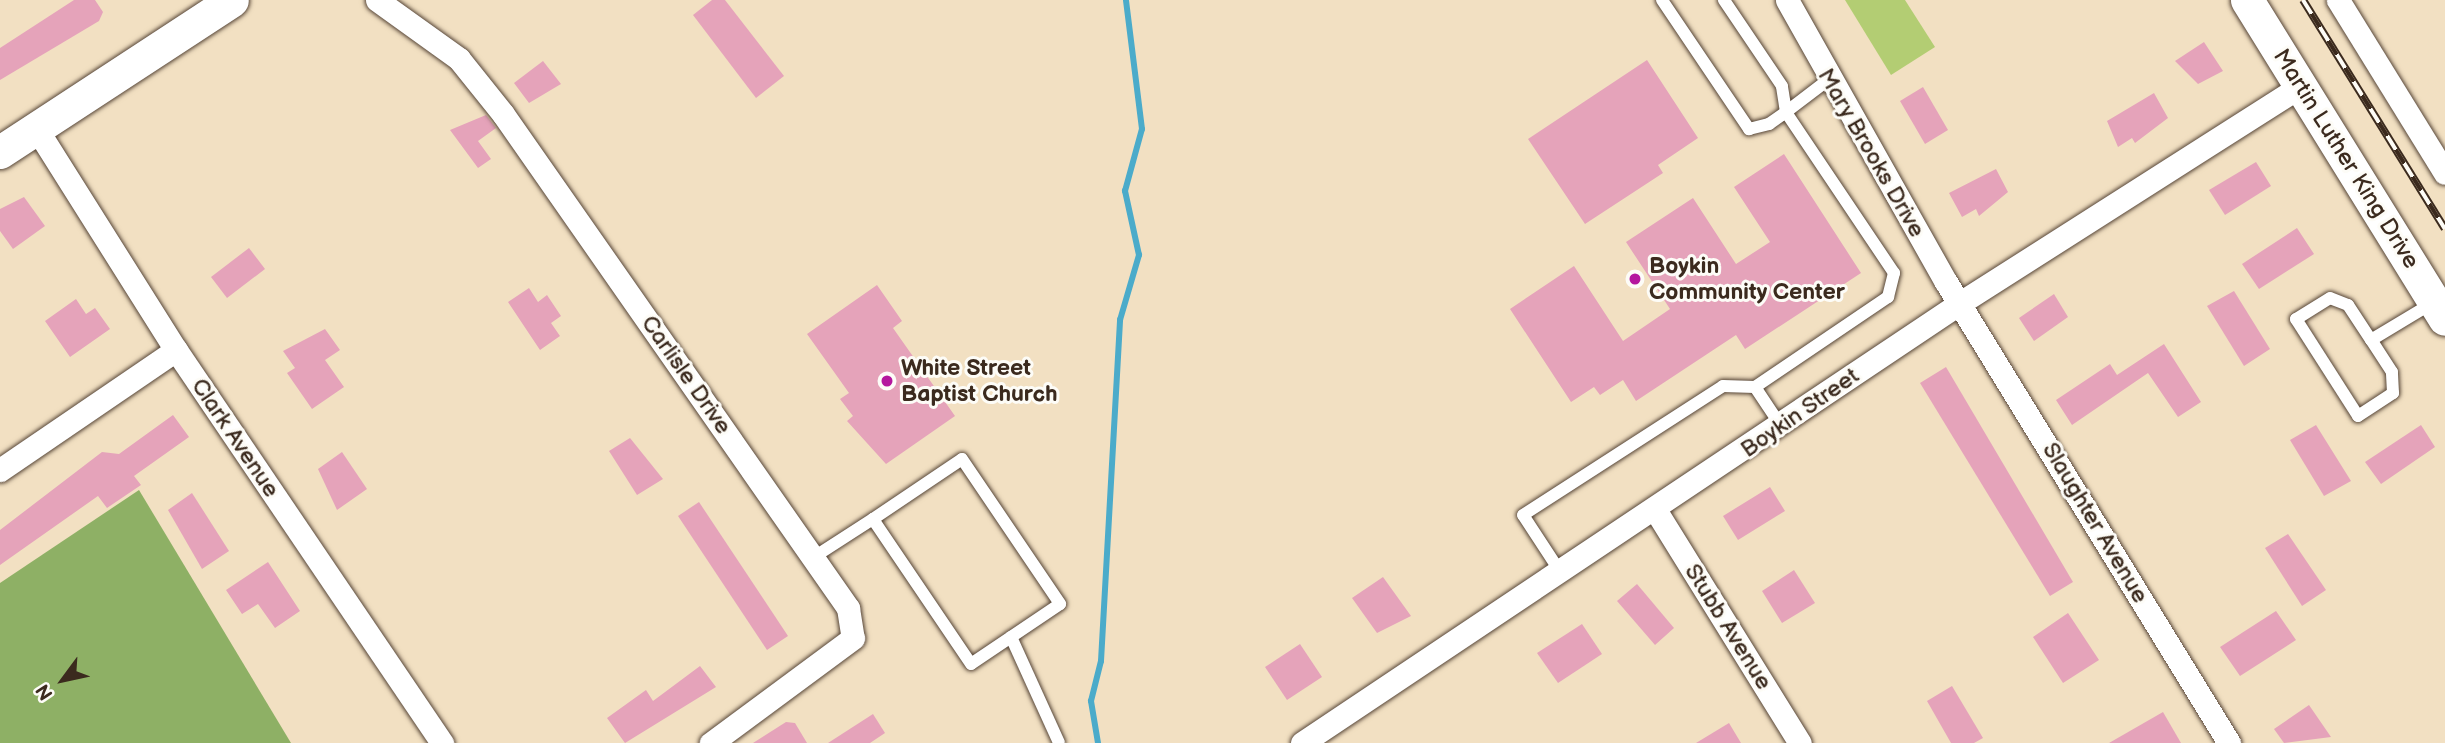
<!DOCTYPE html>
<style>
body{margin:0}
#map{position:relative;width:2445px;height:743px;overflow:hidden;background:#f2e0c2;font-family:"Balsamiq Sans",sans-serif}
div>[style]{position:absolute}
.green>*{inset:0;background:#b3cd73}
.forest>*{inset:0;background:#8eb065}
.stream>*{height:6px;margin:-3px;padding:0 3px;transform-origin:3px;border-radius:3px;background:#4babca}
.building>*{inset:0;background:#e5a3ba}
.roads{filter:drop-shadow(0 0 2px #564537) drop-shadow(0 0 2px #564537)}
.lane>*{height:12px;margin:-6px;padding:0 6px;transform-origin:6px;border-radius:6px;background:#fff}
.street>*{height:23px;margin:-11.5px;padding:0 11.5px;transform-origin:11.5px;border-radius:11.5px;background:#fff}
.secondary>*{height:33px;margin:-16.5px;padding:0 16.5px;transform-origin:16.5px;border-radius:16.5px;background:#fff}
.rail>*{height:8px;margin-top:-4px;transform-origin:0;background:repeating-linear-gradient(90deg,#fdfcf7 0 16px,#3b2a1e 0 32px);box-sizing:border-box;border-block:2px solid #3b2a1e}
.dots>*{width:19px;height:19px;translate:-50% -50%;box-sizing:border-box;border:4px solid #fdfcf7;border-radius:50%}
span{translate:-50% -50%;white-space:nowrap;text-align:center;line-height:1.15;-webkit-text-stroke:6px #fdfcf7;paint-order:stroke}
.street-label{font-size:23px;color:#3b2a1e}
.poi-label{font-size:23px;color:#3b2a1e;font-weight:700}
.left{translate:0 -50%;text-align:left}
.north{position:absolute;left:28px;top:645px;width:70px;height:70px;-webkit-text-stroke:5px #fdfcf7;paint-order:stroke;rotate:237deg;font-size:19px;font-weight:700;line-height:28px;text-align:center;color:#3b2a1e}
.north::after{content:'';display:block;margin:auto;width:24px;height:32px;background:#3b2a1e;clip-path:polygon(50% 0,100% 100%,50% 72%,0 100%)}
</style>
<div id="map">
<div class="green">
<i style="clip-path:polygon(1845px 0,1905px 0,1935px 47px,1891px 75px)"></i>
</div>
<div class="forest">
<i style="clip-path:polygon(139px 490px,291px 743px,0 743px,0 583px)"></i>
</div>
<div class="stream">
<i style="left:1098px;top:743px;width:43px;rotate:-99.5deg"></i>
<i style="left:1091px;top:701px;width:41px;rotate:-76deg"></i>
<i style="left:1101px;top:661px;width:342px;rotate:-86.8deg"></i>
<i style="left:1120px;top:320px;width:68px;rotate:-73.7deg"></i>
<i style="left:1139px;top:255px;width:66px;rotate:-102.3deg"></i>
<i style="left:1125px;top:191px;width:64px;rotate:-74.7deg"></i>
<i style="left:1142px;top:129px;width:130px;rotate:-97.1deg"></i>
</div>
<div class="building">
<i style="clip-path:polygon(74px 0,95px 0,103px 12px,99px 21px,0 80px,0 48px)"></i>
<i style="clip-path:polygon(712px 0,725px 0,784px 76px,756px 98px,693px 15px)"></i>
<i style="clip-path:polygon(2204px 42px,2223px 71px,2198px 84px,2175px 61px)"></i>
<i style="clip-path:polygon(1647px 60px,1698px 138px,1658px 165px,1663px 173px,1585px 224px,1528px 139px)"></i>
<i style="clip-path:polygon(543px 61px,561px 84px,529px 103px,514px 83px)"></i>
<i style="clip-path:polygon(1923px 87px,1948px 130px,1925px 144px,1900px 101px)"></i>
<i style="clip-path:polygon(2154px 93px,2168px 118px,2135px 143px,2132px 138px,2118px 147px,2107px 121px)"></i>
<i style="clip-path:polygon(486px 115px,496px 128px,478px 141px,491px 159px,478px 168px,450px 130px)"></i>
<i style="clip-path:polygon(1784px 154px,1861px 273px,1745px 349px,1736px 335px,1636px 401px,1623px 380px,1600px 395px,1594px 387px,1571px 402px,1510px 309px,1574px 266px,1623px 341px,1670px 309px,1626px 242px,1693px 198px,1736px 264px,1770px 242px,1734px 187px)"></i>
<i style="clip-path:polygon(2256px 162px,2271px 186px,2225px 215px,2209px 190px)"></i>
<i style="clip-path:polygon(1996px 169px,2008px 192px,1979px 216px,1976px 209px,1962px 217px,1949px 193px)"></i>
<i style="clip-path:polygon(24px 197px,45px 226px,13px 249px,0 231px,0 209px)"></i>
<i style="clip-path:polygon(2297px 228px,2314px 254px,2259px 289px,2242px 264px)"></i>
<i style="clip-path:polygon(249px 248px,265px 269px,227px 298px,211px 277px)"></i>
<i style="clip-path:polygon(877px 285px,902px 321px,893px 328px,955px 416px,886px 464px,847px 421px,853px 416px,840px 399px,849px 393px,807px 334px)"></i>
<i style="clip-path:polygon(529px 288px,538px 302px,547px 295px,561px 316px,551px 323px,560px 336px,540px 350px,508px 302px)"></i>
<i style="clip-path:polygon(2234px 291px,2270px 349px,2244px 366px,2207px 306px)"></i>
<i style="clip-path:polygon(2054px 294px,2068px 317px,2034px 341px,2019px 318px)"></i>
<i style="clip-path:polygon(76px 299px,86px 314px,95px 308px,110px 329px,70px 357px,45px 321px)"></i>
<i style="clip-path:polygon(325px 329px,340px 350px,325px 360px,344px 387px,312px 409px,287px 373px,295px 368px,283px 351px)"></i>
<i style="clip-path:polygon(2164px 344px,2201px 402px,2178px 417px,2148px 373px,2072px 425px,2056px 400px,2110px 364px,2117px 375px)"></i>
<i style="clip-path:polygon(1946px 367px,2073px 582px,2050px 596px,1920px 383px)"></i>
<i style="clip-path:polygon(173px 415px,189px 437px,134px 476px,141px 485px,107px 508px,98px 496px,0 565px,0 530px,102px 452px,119px 454px)"></i>
<i style="clip-path:polygon(2316px 425px,2351px 481px,2324px 496px,2290px 440px)"></i>
<i style="clip-path:polygon(2421px 425px,2435px 447px,2381px 484px,2365px 462px)"></i>
<i style="clip-path:polygon(630px 438px,663px 479px,637px 495px,609px 451px)"></i>
<i style="clip-path:polygon(342px 452px,367px 489px,337px 510px,318px 469px)"></i>
<i style="clip-path:polygon(1770px 487px,1785px 511px,1738px 540px,1723px 516px)"></i>
<i style="clip-path:polygon(192px 493px,229px 551px,202px 569px,168px 510px)"></i>
<i style="clip-path:polygon(699px 502px,788px 636px,767px 650px,678px 516px)"></i>
<i style="clip-path:polygon(2288px 534px,2326px 590px,2302px 606px,2265px 548px)"></i>
<i style="clip-path:polygon(268px 562px,300px 611px,275px 628px,258px 604px,242px 614px,226px 590px)"></i>
<i style="clip-path:polygon(1794px 570px,1815px 603px,1782px 623px,1762px 591px)"></i>
<i style="clip-path:polygon(1383px 577px,1411px 616px,1377px 633px,1352px 598px)"></i>
<i style="clip-path:polygon(1637px 584px,1674px 628px,1655px 645px,1617px 601px)"></i>
<i style="clip-path:polygon(2276px 611px,2296px 640px,2240px 676px,2220px 647px)"></i>
<i style="clip-path:polygon(2068px 613px,2099px 660px,2063px 683px,2033px 637px)"></i>
<i style="clip-path:polygon(1582px 624px,1602px 654px,1558px 683px,1537px 653px)"></i>
<i style="clip-path:polygon(1300px 644px,1322px 677px,1287px 700px,1265px 667px)"></i>
<i style="clip-path:polygon(700px 666px,716px 687px,625px 743px,607px 718px,646px 690px,653px 701px)"></i>
<i style="clip-path:polygon(1952px 686px,1983px 738px,1974px 743px,1951px 743px,1927px 701px)"></i>
<i style="clip-path:polygon(2309px 705px,2331px 737px,2284px 743px,2274px 729px)"></i>
<i style="clip-path:polygon(2163px 712px,2181px 743px,2109px 743px)"></i>
<i style="clip-path:polygon(873px 714px,885px 733px,870px 743px,828px 743px)"></i>
<i style="clip-path:polygon(786px 722px,795px 723px,807px 743px,753px 743px)"></i>
<i style="clip-path:polygon(1729px 723px,1741px 743px,1696px 743px)"></i>
</div>
<div class="roads">
<div class="lane">
<i style="left:1662px;top:0;width:156px;rotate:56deg"></i>
<i style="left:1749px;top:129px;width:21px;rotate:-14deg"></i>
<i style="left:1769px;top:124px;width:21px;rotate:-35deg"></i>
<i style="left:1786px;top:112px;width:26px;rotate:-99deg"></i>
<i style="left:1782px;top:86px;width:104px;rotate:-124deg"></i>
<i style="left:2371px;top:340px;width:42px;rotate:-123.3deg"></i>
<i style="left:2348px;top:305px;width:19px;rotate:-159deg"></i>
<i style="left:2330px;top:298px;width:40px;rotate:148deg"></i>
<i style="left:2296px;top:319px;width:115px;rotate:57.4deg"></i>
<i style="left:2358px;top:416px;width:42px;rotate:-33.3deg"></i>
<i style="left:2393px;top:393px;width:21px;rotate:-93deg"></i>
<i style="left:2392px;top:372px;width:38px;rotate:-123deg"></i>
<i style="left:2371px;top:340px;width:74px;rotate:-31.1deg"></i>
<i style="left:1781px;top:426px;width:47px;rotate:-123.7deg"></i>
<i style="left:1755px;top:387px;width:161px;rotate:-34.1deg"></i>
<i style="left:1888px;top:297px;width:25px;rotate:-76deg"></i>
<i style="left:1894px;top:273px;width:194px;rotate:-123.9deg"></i>
<i style="left:1786px;top:112px;width:53px;rotate:-37.3deg"></i>
<i style="left:962px;top:459px;width:175px;rotate:55.9deg"></i>
<i style="left:1060px;top:604px;width:107px;rotate:146deg"></i>
<i style="left:971px;top:664px;width:175px;rotate:-124.1deg"></i>
<i style="left:873px;top:519px;width:107px;rotate:-34deg"></i>
<i style="left:814px;top:557px;width:70px;rotate:-32.8deg"></i>
<i style="left:1561px;top:573px;width:69px;rotate:-123.2deg"></i>
<i style="left:1523px;top:515px;width:238px;rotate:-32.8deg"></i>
<i style="left:1723px;top:386px;width:32px;rotate:2deg"></i>
<i style="left:1011px;top:637px;width:116px;rotate:65.6deg"></i>
</div>
<div class="street">
<i style="left:377px;top:0;width:101px;rotate:35.7deg"></i>
<i style="left:459px;top:59px;width:70px;rotate:51.3deg"></i>
<i style="left:503px;top:114px;width:603px;rotate:55.07deg"></i>
<i style="left:848px;top:608px;width:30px;rotate:81deg"></i>
<i style="left:853px;top:638px;width:177px;rotate:143.5deg"></i>
<i style="left:1787px;top:0;width:324px;rotate:60.6deg"></i>
<i style="left:1946px;top:282px;width:541px;rotate:58.45deg"></i>
<i style="left:2338px;top:0;width:203px;rotate:58.3deg"></i>
<i style="left:36px;top:128px;width:262px;rotate:57.8deg"></i>
<i style="left:176px;top:350px;width:475px;rotate:55.9deg"></i>
<i style="left:0;top:470px;width:213px;rotate:-34.3deg"></i>
<i style="left:1656px;top:511px;width:273px;rotate:58.2deg"></i>
<i style="left:1302px;top:743px;width:792px;rotate:-33.77deg"></i>
<i style="left:1960px;top:303px;width:403px;rotate:-32.5deg"></i>
</div>
<div class="secondary">
<i style="left:2247px;top:0;width:375px;rotate:58.2deg"></i>
<i style="left:0;top:152px;width:277px;rotate:-33.2deg"></i>
</div>
</div>
<div class="rail">
<i style="left:2303px;top:0;width:269px;rotate:58.2deg"></i>
</div>
<div class="dots">
<i style="left:1635px;top:279px;background:#b5179e"></i>
<i style="left:887px;top:381px;background:#b5179e"></i>
</div>
<div class="street-label">
<span style="left:1871px;top:153px;rotate:60deg">Mary Brooks Drive</span>
<span style="left:2346px;top:159px;rotate:58deg">Martin Luther King Drive</span>
<span style="left:686px;top:375px;rotate:55deg">Carlisle Drive</span>
<span style="left:1800px;top:413px;rotate:-35deg">Boykin Street</span>
<span style="left:235px;top:438px;rotate:56deg">Clark Avenue</span>
<span style="left:2095px;top:523px;rotate:59deg">Slaughter Avenue</span>
<span style="left:1728px;top:627px;rotate:58deg">Stubb Avenue</span>
</div>
<div class="poi-label">
<span class="left" style="left:1649px;top:279px">Boykin<br>Community Center</span>
<span class="left" style="left:901px;top:381px">White Street<br>Baptist Church</span>
</div>
<div class="north">N</div>
</div>
